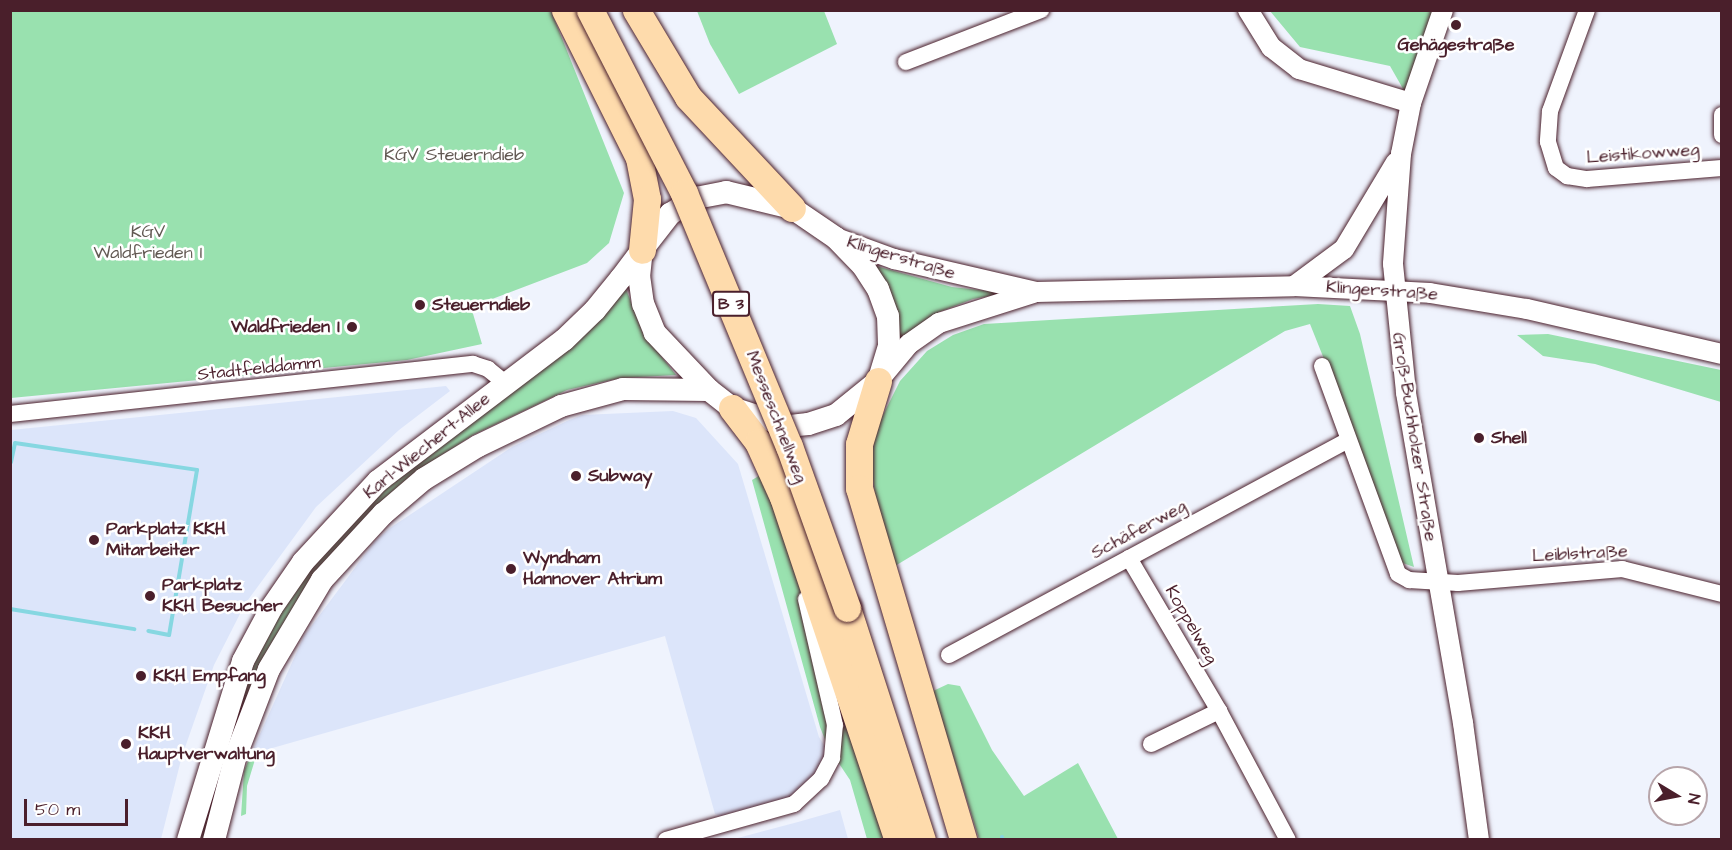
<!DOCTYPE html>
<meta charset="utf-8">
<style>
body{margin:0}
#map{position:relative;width:1732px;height:850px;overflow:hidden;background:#eff3fd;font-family:"Architects Daughter",sans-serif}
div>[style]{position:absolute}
.built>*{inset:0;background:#dce5fa}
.green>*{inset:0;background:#99e1af}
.stream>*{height:4px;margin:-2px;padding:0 2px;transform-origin:2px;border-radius:2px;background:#86d7e1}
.roads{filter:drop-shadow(0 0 2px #4a1f2b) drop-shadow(0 0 2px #4a1f2b)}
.minor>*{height:16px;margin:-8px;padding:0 8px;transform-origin:8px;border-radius:8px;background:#fff}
.tertiary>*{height:20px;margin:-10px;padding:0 10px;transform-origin:10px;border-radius:10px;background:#fff}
.secondary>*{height:22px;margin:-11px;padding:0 11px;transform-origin:11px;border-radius:11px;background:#fff}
.trunk>*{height:27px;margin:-13.5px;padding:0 13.5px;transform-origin:13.5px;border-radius:13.5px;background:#fedbac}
.bridges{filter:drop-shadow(0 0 2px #4a1f2b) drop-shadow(0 0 2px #4a1f2b)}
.trunk-bridge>*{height:27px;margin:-13.5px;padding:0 13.5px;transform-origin:13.5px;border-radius:13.5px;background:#fedbac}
.dots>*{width:16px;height:16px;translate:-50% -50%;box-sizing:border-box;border:3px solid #fff;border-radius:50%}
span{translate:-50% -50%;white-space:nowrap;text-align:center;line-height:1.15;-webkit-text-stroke:5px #fff;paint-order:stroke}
.shield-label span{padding:2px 4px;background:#fff;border:2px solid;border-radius:4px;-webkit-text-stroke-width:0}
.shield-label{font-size:16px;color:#4a1f2b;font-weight:700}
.poi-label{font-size:18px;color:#4a1f2b;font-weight:700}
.left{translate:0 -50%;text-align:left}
.right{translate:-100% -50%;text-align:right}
.street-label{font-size:18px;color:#4a1f2b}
.park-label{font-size:18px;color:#625953}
.frame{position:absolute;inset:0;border:12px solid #4a1f2b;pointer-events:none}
.north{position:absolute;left:1648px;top:766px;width:60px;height:60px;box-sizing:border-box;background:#fff;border:2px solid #b7a5aa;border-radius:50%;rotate:100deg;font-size:16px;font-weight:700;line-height:24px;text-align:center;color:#4a1f2b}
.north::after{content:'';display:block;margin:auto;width:21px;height:27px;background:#4a1f2b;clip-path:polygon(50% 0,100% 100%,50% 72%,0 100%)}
.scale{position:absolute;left:24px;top:799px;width:104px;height:27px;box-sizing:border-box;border:3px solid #4a1f2b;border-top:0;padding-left:8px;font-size:18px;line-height:21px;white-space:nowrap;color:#4a1f2b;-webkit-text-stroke:4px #fff;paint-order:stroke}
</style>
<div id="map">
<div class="built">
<i style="clip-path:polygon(446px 386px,450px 391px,399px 430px,316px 507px,245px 604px,214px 665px,182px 756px,161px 839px,11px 839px,11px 430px)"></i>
<i style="clip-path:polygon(673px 411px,696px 418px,738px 464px,819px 737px,832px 758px,794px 804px,733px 820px,715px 814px,665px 636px,251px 754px,304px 636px,375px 541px,390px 528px,512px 447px,567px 421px,582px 415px)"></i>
<i style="clip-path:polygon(840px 810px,848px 839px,734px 839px,798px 822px)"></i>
</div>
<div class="green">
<i style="clip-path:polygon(11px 11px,551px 11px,624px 193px,609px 243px,587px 263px,471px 307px,482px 344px,407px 360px,11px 398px)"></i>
<i style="clip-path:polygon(697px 11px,824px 11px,837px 44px,739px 94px,710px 44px)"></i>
<i style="clip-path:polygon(1270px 11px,1443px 11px,1410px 101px,1390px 66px,1300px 47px)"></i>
<i style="clip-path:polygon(876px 266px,952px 287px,1006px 293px,973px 299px,939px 312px,900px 342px)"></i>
<i style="clip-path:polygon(626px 289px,643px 333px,676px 375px,620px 378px,567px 390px,473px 435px,419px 470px,322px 567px,206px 839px,200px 840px,254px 658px,281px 606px,356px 511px)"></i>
<i style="clip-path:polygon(1318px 304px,1350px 306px,1360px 334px,1414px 567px,1397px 561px,1358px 444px,1310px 324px,1285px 331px,895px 566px,876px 502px,871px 463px,876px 429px,900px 381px,927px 351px,953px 335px,984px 324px)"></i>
<i style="clip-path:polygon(1548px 334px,1721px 370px,1721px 402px,1595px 364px,1543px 356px,1517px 335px)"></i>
<i style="clip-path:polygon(762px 474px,884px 839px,867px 839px,850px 780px,828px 747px,820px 727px,752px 480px)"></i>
<i style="clip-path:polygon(948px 684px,960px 686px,992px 750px,1024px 796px,1078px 763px,1118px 839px,979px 839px,933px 691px)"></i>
<i style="clip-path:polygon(257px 753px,247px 786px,246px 814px,241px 816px,244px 771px,251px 754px)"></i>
</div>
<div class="stream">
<i style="left:11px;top:462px;width:19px;rotate:-78deg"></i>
<i style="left:15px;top:443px;width:184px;rotate:8.4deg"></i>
<i style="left:197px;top:470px;width:167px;rotate:99.6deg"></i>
<i style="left:169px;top:635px;width:21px;rotate:-169deg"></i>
<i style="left:10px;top:609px;width:126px;rotate:9.2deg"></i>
<i style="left:1002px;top:837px;width:3px;rotate:72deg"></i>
</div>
<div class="roads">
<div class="minor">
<i style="left:1587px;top:10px;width:108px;rotate:110.1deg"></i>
<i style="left:1550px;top:111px;width:31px;rotate:94deg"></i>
<i style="left:1548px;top:142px;width:27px;rotate:73deg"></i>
<i style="left:1556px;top:168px;width:14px;rotate:36deg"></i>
<i style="left:1567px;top:176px;width:20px;rotate:9deg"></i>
<i style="left:1587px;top:179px;width:135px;rotate:-4.7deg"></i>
<i style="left:906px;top:62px;width:145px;rotate:-21.1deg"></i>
<i style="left:1722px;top:115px;width:20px;rotate:90deg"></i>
<i style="left:1322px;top:366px;width:221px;rotate:69.9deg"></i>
<i style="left:1398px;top:574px;width:13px;rotate:29deg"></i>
<i style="left:1409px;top:580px;width:49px;rotate:3.5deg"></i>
<i style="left:1458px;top:583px;width:165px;rotate:-4.9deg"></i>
<i style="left:1622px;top:569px;width:103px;rotate:14deg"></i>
<i style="left:10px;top:414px;width:466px;rotate:-6.2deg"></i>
<i style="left:473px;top:364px;width:16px;rotate:18deg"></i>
<i style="left:488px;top:369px;width:22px;rotate:39deg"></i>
<i style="left:1129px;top:558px;width:178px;rotate:59.5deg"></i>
<i style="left:1219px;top:711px;width:146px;rotate:61.9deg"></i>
<i style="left:949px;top:655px;width:453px;rotate:-28.3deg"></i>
<i style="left:1151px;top:744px;width:76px;rotate:-25.9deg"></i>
<i style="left:666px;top:840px;width:133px;rotate:-15.7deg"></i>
<i style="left:794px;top:804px;width:37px;rotate:-43deg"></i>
<i style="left:821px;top:779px;width:24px;rotate:-62deg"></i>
<i style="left:832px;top:758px;width:33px;rotate:-85deg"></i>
<i style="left:835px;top:725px;width:129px;rotate:-103deg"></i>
</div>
<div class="tertiary">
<i style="left:1248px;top:10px;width:44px;rotate:58.1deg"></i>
<i style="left:1271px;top:47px;width:36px;rotate:38deg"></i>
<i style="left:1299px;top:69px;width:117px;rotate:16.9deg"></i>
<i style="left:1443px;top:10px;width:98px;rotate:109deg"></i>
<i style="left:1411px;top:103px;width:52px;rotate:101.1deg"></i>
<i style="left:1401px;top:154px;width:110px;rotate:94.2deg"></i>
<i style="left:1393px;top:264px;width:130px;rotate:84.2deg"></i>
<i style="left:1406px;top:393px;width:335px;rotate:80.2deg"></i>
<i style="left:1463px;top:723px;width:118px;rotate:82.2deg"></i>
<i style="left:836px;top:238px;width:62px;rotate:19.9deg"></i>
<i style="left:894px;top:259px;width:146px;rotate:13.1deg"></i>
<i style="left:1036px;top:292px;width:258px;rotate:-1.3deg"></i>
<i style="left:1294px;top:286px;width:136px;rotate:2.9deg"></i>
<i style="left:1430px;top:293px;width:98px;rotate:9.4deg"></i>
<i style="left:1527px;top:309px;width:200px;rotate:13deg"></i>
<i style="left:1294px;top:286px;width:62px;rotate:-36.5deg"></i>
<i style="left:1344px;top:249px;width:101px;rotate:-59.1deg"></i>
<i style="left:880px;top:379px;width:45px;rotate:-50.4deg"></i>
<i style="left:909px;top:344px;width:37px;rotate:-35deg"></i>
<i style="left:939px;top:323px;width:99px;rotate:-17.7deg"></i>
</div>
<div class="secondary">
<i style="left:188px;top:840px;width:187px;rotate:-72.9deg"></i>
<i style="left:243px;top:661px;width:61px;rotate:-61.8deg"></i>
<i style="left:272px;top:607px;width:55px;rotate:-55.4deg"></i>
<i style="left:303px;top:562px;width:110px;rotate:-47.2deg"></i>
<i style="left:378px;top:481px;width:233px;rotate:-37.2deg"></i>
<i style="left:564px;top:340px;width:43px;rotate:-44.1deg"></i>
<i style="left:595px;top:310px;width:41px;rotate:-50.9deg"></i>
<i style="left:621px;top:278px;width:35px;rotate:-53deg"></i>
<i style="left:642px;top:250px;width:46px;rotate:-52.1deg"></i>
<i style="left:670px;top:214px;width:31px;rotate:-32deg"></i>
<i style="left:696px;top:198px;width:31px;rotate:-11deg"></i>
<i style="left:726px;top:192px;width:68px;rotate:13.6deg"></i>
<i style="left:792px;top:208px;width:53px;rotate:34.3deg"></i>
<i style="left:836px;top:238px;width:39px;rotate:46deg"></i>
<i style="left:863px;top:266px;width:27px;rotate:57deg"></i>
<i style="left:878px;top:289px;width:29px;rotate:70deg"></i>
<i style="left:888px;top:316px;width:30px;rotate:88deg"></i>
<i style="left:889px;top:346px;width:37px;rotate:107deg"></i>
<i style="left:878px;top:381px;width:54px;rotate:141deg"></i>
<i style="left:836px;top:415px;width:29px;rotate:162deg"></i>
<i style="left:808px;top:424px;width:20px;rotate:174deg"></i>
<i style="left:788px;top:426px;width:59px;rotate:-162.2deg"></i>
<i style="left:732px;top:408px;width:29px;rotate:-142deg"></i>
<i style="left:709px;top:390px;width:79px;rotate:-133.5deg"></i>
<i style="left:655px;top:333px;width:31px;rotate:-112deg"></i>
<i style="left:643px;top:304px;width:27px;rotate:-98deg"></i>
<i style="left:639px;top:277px;width:27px;rotate:-84deg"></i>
<i style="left:214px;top:840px;width:88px;rotate:-75.5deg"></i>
<i style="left:236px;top:755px;width:92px;rotate:-69deg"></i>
<i style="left:269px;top:669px;width:104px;rotate:-59.2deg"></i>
<i style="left:322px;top:580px;width:90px;rotate:-47.3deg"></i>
<i style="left:383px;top:514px;width:54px;rotate:-40.5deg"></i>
<i style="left:424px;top:479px;width:63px;rotate:-31.4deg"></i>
<i style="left:478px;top:446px;width:92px;rotate:-25.7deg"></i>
<i style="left:561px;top:406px;width:64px;rotate:-15.3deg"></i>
<i style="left:623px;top:389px;width:86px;rotate:0.7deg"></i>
</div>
<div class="trunk">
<i style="left:565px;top:10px;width:165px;rotate:63.4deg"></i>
<i style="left:639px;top:158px;width:42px;rotate:79deg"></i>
<i style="left:647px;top:199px;width:51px;rotate:95.6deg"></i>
<i style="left:636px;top:10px;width:101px;rotate:59.1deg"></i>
<i style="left:688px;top:97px;width:152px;rotate:46.9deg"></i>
<i style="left:878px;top:381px;width:66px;rotate:106.8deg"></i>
<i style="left:859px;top:444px;width:44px;rotate:90deg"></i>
<i style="left:859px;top:488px;width:367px;rotate:73.5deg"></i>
<i style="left:732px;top:408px;width:43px;rotate:52.6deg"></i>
<i style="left:758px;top:442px;width:60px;rotate:65.6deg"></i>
<i style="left:783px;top:497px;width:362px;rotate:71.5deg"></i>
<i style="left:847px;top:608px;width:244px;rotate:72.1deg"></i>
</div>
</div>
<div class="bridges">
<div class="trunk-bridge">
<i style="left:590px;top:10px;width:206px;rotate:62.8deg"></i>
<i style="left:684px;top:193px;width:274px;rotate:67.5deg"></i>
<i style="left:789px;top:446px;width:172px;rotate:70.3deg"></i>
</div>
</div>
<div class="dots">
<i style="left:1456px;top:25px;background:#4a1f2b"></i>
<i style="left:420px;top:305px;background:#4a1f2b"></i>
<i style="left:352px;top:327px;background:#4a1f2b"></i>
<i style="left:1479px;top:438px;background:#4a1f2b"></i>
<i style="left:576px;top:476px;background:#4a1f2b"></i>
<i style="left:94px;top:540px;background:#4a1f2b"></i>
<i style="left:511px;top:569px;background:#4a1f2b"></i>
<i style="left:150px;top:596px;background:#4a1f2b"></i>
<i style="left:141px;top:676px;background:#4a1f2b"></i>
<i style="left:126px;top:744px;background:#4a1f2b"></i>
</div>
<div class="shield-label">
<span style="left:731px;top:304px">B 3</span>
</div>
<div class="poi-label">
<span style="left:1456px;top:45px">Gehägestraße</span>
<span class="left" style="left:432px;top:305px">Steuerndieb</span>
<span class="right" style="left:340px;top:327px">Waldfrieden I</span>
<span class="left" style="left:1491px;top:438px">Shell</span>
<span class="left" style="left:588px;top:476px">Subway</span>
<span class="left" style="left:106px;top:540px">Parkplatz KKH<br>Mitarbeiter</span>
<span class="left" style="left:523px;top:569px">Wyndham<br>Hannover Atrium</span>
<span class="left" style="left:162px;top:596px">Parkplatz<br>KKH Besucher</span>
<span class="left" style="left:153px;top:676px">KKH Empfang</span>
<span class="left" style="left:138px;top:744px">KKH<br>Hauptverwaltung</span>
</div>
<div class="street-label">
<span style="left:1643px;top:154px;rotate:-4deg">Leistikowweg</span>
<span style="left:901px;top:258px;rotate:17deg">Klingerstraße</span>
<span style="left:1382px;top:291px;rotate:4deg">Klingerstraße</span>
<span style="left:259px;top:369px;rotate:-6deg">Stadtfelddamm</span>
<span style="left:776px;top:417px;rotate:69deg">Messeschnellweg</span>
<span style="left:1414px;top:437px;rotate:81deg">Groß-Buchholzer Straße</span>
<span style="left:427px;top:446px;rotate:-39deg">Karl-Wiechert-Allee</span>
<span style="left:1139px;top:530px;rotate:-28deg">Schäferweg</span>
<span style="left:1580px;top:554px;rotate:-3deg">Leiblstraße</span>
<span style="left:1191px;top:625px;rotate:60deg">Koppelweg</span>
</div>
<div class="park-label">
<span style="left:454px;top:155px">KGV Steuerndieb</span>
<span style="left:148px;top:243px">KGV<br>Waldfrieden I</span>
</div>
<div class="frame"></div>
<div class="north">N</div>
<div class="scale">50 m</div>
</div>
